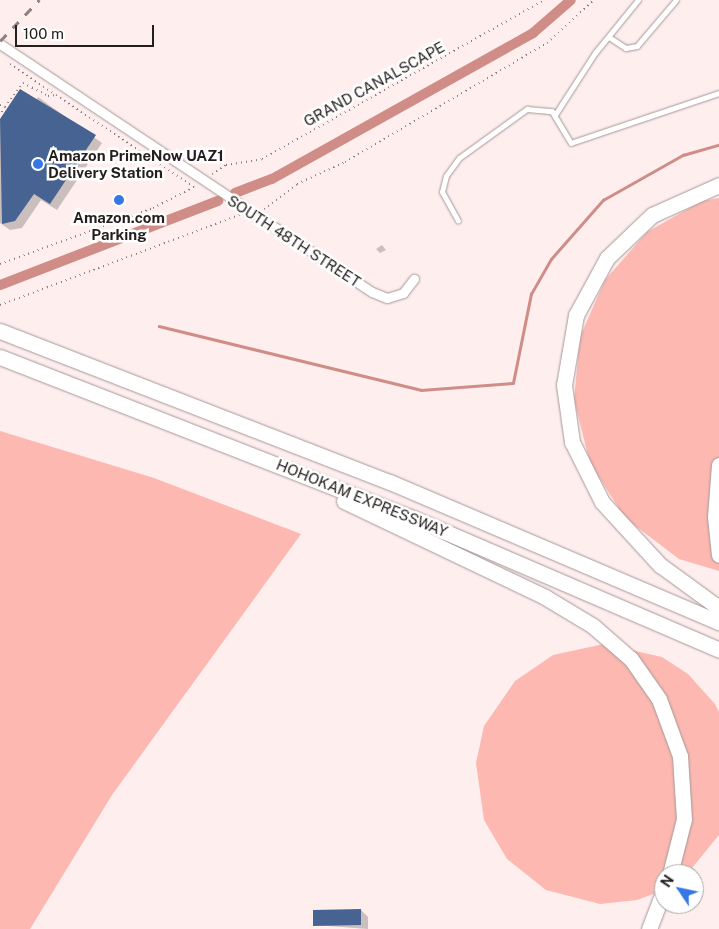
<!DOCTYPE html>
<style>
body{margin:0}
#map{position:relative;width:719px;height:929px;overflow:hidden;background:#feefee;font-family:"Public Sans",sans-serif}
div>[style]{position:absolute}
.green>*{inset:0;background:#fcb8b1}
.shadow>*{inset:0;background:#0003}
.stream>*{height:2.5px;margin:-1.25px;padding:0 1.25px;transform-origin:1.25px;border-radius:1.25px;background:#d08c86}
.canal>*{height:10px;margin:-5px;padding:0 5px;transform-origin:5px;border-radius:5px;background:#d08c86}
.building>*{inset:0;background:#466392}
.path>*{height:2px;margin-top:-1px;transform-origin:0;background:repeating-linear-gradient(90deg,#897f7e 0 1px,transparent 0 5px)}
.roads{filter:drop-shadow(0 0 1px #a59897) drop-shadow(0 0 1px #a59897)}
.service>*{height:4.5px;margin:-2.25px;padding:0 2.25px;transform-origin:2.25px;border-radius:2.25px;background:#fff}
.minor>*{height:9px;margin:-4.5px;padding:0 4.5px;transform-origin:4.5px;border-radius:4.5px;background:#fff}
.motorway>*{height:15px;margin:-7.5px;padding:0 7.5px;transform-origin:7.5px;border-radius:7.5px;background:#fff}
.rail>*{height:2.5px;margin-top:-1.25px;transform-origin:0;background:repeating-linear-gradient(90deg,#8a8180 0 9px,transparent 0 18px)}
.dots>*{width:14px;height:14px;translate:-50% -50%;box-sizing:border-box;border:2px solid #fff;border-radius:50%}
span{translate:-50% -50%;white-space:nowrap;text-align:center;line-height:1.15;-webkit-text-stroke:5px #fff;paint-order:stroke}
.street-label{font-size:15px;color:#241f1e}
.poi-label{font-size:15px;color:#241f1e;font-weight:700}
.left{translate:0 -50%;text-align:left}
.north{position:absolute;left:654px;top:864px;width:50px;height:50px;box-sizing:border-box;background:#fff;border:1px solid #a7a5a5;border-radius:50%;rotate:304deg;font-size:14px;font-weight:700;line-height:20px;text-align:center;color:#241f1e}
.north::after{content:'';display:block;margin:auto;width:18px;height:22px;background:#3677e5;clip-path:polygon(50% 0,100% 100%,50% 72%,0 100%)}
.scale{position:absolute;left:15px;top:25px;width:139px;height:22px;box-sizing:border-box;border:2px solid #241f1e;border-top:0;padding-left:6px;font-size:15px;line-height:18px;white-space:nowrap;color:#241f1e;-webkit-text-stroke:4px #fff;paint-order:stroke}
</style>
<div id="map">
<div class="green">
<i style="clip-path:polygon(719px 198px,719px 571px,679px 559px,625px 518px,590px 463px,574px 400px,580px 337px,605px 280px,647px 232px,702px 201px)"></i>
<i style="clip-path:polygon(0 431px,154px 478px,301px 534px,112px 795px,30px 929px,0 929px)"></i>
<i style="clip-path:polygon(604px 644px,662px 657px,688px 674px,715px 704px,719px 712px,719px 835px,687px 874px,664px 874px,664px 890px,637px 900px,600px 904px,546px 890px,507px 859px,484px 820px,476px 763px,484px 726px,515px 681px,553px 655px)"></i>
</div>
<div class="shadow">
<i style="clip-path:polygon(21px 91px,36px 101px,38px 97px,102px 143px,57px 210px,41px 200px,22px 228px,10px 230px,0 223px,0 125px)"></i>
<i style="clip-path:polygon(382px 245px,386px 250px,380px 253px,376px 249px)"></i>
<i style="clip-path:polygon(361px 910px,368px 917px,368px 929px,315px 925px)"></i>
</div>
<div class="stream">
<i style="left:159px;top:326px;width:270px;rotate:13.7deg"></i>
<i style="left:421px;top:390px;width:92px;rotate:-4.4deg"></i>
<i style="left:513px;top:383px;width:91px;rotate:-78.6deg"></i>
<i style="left:531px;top:294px;width:40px;rotate:-60.3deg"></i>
<i style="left:551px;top:259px;width:79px;rotate:-48.6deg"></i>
<i style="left:603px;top:200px;width:92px;rotate:-29.4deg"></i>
<i style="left:683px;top:155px;width:37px;rotate:-16deg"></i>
</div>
<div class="canal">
<i style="left:235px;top:193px;width:40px;rotate:-21deg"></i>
<i style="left:272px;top:179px;width:299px;rotate:-29.2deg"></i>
<i style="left:533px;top:33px;width:50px;rotate:-41deg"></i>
<i style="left:0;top:285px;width:234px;rotate:-21.1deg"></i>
</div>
<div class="building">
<i style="clip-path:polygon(20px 89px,96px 135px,50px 204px,34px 194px,15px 221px,2px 224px,0 119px)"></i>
<i style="clip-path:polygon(361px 909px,361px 925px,313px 926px,313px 910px)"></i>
</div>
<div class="path">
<i style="left:10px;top:64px;width:55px;rotate:34deg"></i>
<i style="left:0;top:105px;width:5px;rotate:22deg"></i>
<i style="left:5px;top:107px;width:9px;rotate:126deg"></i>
<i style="left:5px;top:107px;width:30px;rotate:-53deg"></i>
<i style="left:23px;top:83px;width:28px;rotate:27deg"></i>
<i style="left:48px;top:96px;width:8px;rotate:-7deg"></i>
<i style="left:56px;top:95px;width:166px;rotate:33.7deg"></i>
<i style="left:212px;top:174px;width:17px;rotate:-33deg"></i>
<i style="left:226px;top:165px;width:36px;rotate:-9deg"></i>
<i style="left:262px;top:159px;width:324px;rotate:-29.4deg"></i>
<i style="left:264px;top:209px;width:41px;rotate:-37.1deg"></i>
<i style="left:297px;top:184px;width:53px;rotate:-24.6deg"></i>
<i style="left:345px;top:162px;width:234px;rotate:-30.5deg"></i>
<i style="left:547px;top:43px;width:64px;rotate:-42.5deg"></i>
<i style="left:0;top:264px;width:163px;rotate:-20.1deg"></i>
<i style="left:153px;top:208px;width:46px;rotate:-27.1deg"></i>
<i style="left:0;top:305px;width:256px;rotate:-20.6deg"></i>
</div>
<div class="roads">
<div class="service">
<i style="left:609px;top:37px;width:20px;rotate:33deg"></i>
<i style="left:626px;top:48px;width:11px;rotate:-10deg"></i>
<i style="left:637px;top:46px;width:60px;rotate:-49.7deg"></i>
<i style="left:555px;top:115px;width:74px;rotate:-57.2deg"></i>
<i style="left:595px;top:53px;width:68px;rotate:-50.9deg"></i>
<i style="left:458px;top:221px;width:33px;rotate:-119deg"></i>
<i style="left:442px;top:192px;width:16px;rotate:-76deg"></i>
<i style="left:446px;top:176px;width:22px;rotate:-54deg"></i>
<i style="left:459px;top:158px;width:84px;rotate:-35.8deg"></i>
<i style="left:527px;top:109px;width:25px;rotate:5deg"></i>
<i style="left:552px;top:111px;width:37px;rotate:59deg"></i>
<i style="left:571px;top:143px;width:156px;rotate:-18.7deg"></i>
</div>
<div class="minor">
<i style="left:0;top:44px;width:447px;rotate:33.7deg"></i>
<i style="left:372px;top:292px;width:16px;rotate:22deg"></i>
<i style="left:387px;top:298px;width:17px;rotate:-17deg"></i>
<i style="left:403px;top:293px;width:18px;rotate:-52deg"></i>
</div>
<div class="motorway">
<i style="left:719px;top:185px;width:73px;rotate:155.9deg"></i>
<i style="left:652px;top:215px;width:62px;rotate:136.3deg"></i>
<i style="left:607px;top:258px;width:65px;rotate:118.5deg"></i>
<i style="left:576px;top:315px;width:71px;rotate:99.7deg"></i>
<i style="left:564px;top:385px;width:58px;rotate:82deg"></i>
<i style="left:572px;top:442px;width:67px;rotate:63.4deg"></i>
<i style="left:602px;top:502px;width:86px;rotate:47.4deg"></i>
<i style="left:660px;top:565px;width:73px;rotate:36.1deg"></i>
<i style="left:0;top:331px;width:418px;rotate:21.2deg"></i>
<i style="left:390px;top:482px;width:358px;rotate:23.1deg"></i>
<i style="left:0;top:357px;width:443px;rotate:21.3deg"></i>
<i style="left:413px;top:518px;width:333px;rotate:23.3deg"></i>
<i style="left:719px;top:465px;width:52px;rotate:94.4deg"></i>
<i style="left:715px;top:517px;width:38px;rotate:84deg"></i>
<i style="left:344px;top:501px;width:223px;rotate:25.5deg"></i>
<i style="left:545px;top:597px;width:56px;rotate:31.1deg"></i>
<i style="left:593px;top:626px;width:50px;rotate:41deg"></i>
<i style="left:631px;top:659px;width:49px;rotate:55deg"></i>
<i style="left:659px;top:699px;width:61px;rotate:69.8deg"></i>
<i style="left:680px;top:756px;width:63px;rotate:86.4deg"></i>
<i style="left:684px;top:819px;width:57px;rotate:104.3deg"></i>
<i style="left:649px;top:929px;width:42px;rotate:-69deg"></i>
</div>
</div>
<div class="rail">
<i style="left:0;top:41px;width:57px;rotate:-46.4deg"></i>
</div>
<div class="dots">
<i style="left:38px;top:164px;background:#3677e5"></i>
<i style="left:119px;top:200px;background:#3677e5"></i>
</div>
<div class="street-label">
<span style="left:374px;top:84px;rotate:-29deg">GRAND CANALSCAPE</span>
<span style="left:294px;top:241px;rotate:33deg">SOUTH 48TH STREET</span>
<span style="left:362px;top:498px;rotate:22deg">HOHOKAM EXPRESSWAY</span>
</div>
<div class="poi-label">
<span class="left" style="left:48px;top:164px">Amazon PrimeNow UAZ1<br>Delivery Station</span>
<span style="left:119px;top:226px">Amazon.com<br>Parking</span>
</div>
<div class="north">N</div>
<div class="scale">100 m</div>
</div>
